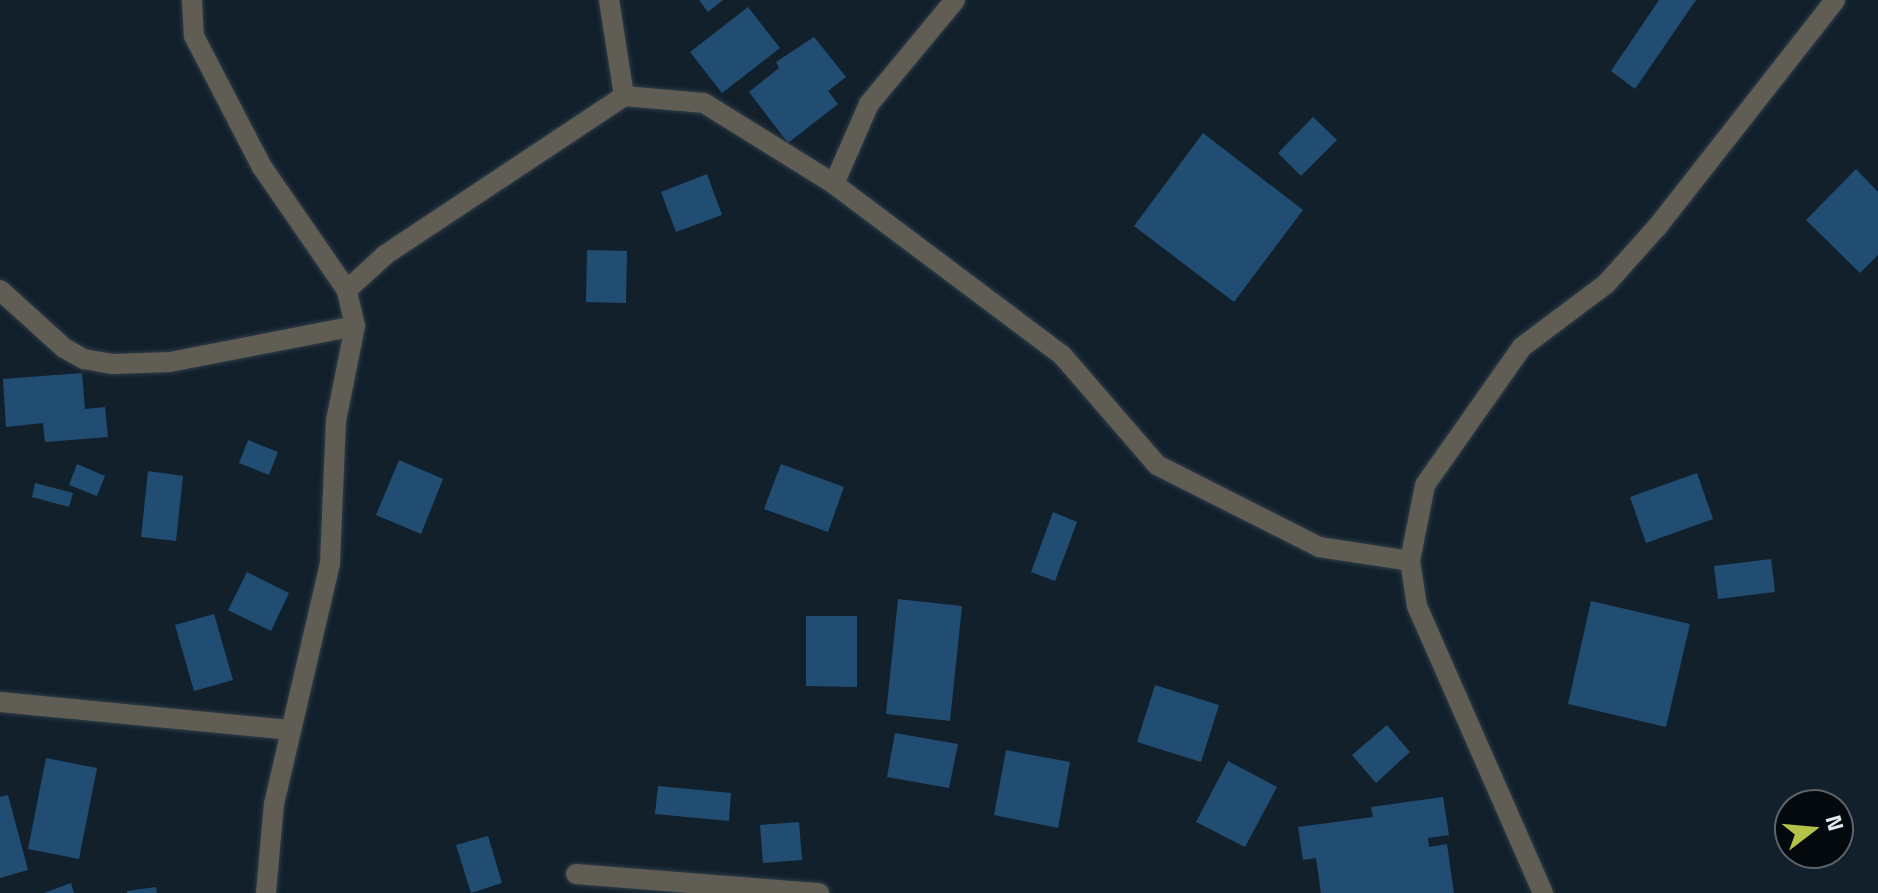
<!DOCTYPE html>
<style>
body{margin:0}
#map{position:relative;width:1878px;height:893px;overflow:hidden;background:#12202c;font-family:"Titillium Web",sans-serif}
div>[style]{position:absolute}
.building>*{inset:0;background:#214d72}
.roads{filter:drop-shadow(0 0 2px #2f3c48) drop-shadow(0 0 2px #2f3c48)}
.minor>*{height:20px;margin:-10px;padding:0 10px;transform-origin:10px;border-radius:10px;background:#605d54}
span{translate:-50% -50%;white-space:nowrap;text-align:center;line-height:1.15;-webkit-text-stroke:8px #04090e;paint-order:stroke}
.north{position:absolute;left:1774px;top:789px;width:80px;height:80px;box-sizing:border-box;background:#04090e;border:2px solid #5c636a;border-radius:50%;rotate:74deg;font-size:22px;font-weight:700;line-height:32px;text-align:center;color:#e1eaf3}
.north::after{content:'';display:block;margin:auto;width:28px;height:36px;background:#b4c24a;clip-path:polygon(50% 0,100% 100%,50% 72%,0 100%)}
</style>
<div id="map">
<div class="building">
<i style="clip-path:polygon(699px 0,723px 0,708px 12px)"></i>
<i style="clip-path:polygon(1659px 0,1696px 0,1635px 89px,1611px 71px)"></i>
<i style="clip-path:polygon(748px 7px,780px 48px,722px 93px,690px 52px)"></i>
<i style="clip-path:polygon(814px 37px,846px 77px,828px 91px,838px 104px,788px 143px,749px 92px,779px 68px,776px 62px)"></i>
<i style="clip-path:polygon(1313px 117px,1337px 140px,1301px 176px,1278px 153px)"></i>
<i style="clip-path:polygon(1203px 133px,1303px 210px,1234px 302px,1134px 226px)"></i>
<i style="clip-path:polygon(1856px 169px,1878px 192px,1878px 255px,1860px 273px,1806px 220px)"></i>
<i style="clip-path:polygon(707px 174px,722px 215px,676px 232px,661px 192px)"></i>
<i style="clip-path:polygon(587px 250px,627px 251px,626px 303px,586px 302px)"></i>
<i style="clip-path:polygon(82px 373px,85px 409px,105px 407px,108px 437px,45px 442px,43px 423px,6px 427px,3px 379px)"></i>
<i style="clip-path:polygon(248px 440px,278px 452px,269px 475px,239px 463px)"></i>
<i style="clip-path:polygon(399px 460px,443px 479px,421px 534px,376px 515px)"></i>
<i style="clip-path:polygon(77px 464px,105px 476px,97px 496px,69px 485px)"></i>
<i style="clip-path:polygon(781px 464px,844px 487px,828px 532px,764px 509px)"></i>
<i style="clip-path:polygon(148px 471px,183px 476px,176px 541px,141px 537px)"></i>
<i style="clip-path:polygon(1697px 473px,1713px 519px,1646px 543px,1630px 497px)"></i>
<i style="clip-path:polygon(35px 483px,73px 493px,69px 507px,32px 497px)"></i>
<i style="clip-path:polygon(1053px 512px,1077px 522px,1055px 581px,1031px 572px)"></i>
<i style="clip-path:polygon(1771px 559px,1775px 592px,1718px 599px,1714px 566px)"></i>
<i style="clip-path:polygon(247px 572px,289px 593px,271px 631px,228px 610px)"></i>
<i style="clip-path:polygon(898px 599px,962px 606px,950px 721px,886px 714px)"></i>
<i style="clip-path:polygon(1591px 601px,1690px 624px,1666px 727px,1568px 704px)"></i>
<i style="clip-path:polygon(214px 614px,233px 680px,194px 691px,175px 625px)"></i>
<i style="clip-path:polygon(806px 616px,857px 616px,857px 687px,806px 686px)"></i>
<i style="clip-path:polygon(1155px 685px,1219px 705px,1201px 762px,1137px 742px)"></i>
<i style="clip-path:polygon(1387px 725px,1410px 752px,1376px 783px,1352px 755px)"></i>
<i style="clip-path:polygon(895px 733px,958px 744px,949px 788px,887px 777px)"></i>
<i style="clip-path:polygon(1006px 750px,1070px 762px,1058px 828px,994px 815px)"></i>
<i style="clip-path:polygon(46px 758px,97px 768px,79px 859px,28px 849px)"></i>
<i style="clip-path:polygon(1228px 761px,1277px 787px,1245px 847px,1196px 822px)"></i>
<i style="clip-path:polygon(658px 786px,731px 793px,729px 821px,655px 814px)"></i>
<i style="clip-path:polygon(8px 795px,28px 870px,0 878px,0 797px)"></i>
<i style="clip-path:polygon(1443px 797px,1449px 835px,1428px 838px,1429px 847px,1447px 844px,1454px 893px,1321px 893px,1316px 858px,1303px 860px,1298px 827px,1373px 817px,1371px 807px)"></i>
<i style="clip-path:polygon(799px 822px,802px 860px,763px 863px,760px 825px)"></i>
<i style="clip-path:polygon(488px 836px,502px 883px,471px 893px,456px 845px)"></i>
<i style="clip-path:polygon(71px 883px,74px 893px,44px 893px)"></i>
<i style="clip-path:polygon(156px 887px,157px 893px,127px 893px,127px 891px)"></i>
</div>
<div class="roads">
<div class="minor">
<i style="left:192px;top:0;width:36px;rotate:87deg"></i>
<i style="left:194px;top:36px;width:148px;rotate:62.6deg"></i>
<i style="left:262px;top:167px;width:150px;rotate:55.4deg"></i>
<i style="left:609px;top:0;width:97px;rotate:81.1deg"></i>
<i style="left:834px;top:184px;width:285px;rotate:36.9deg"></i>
<i style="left:1062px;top:355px;width:145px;rotate:49.2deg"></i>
<i style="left:1157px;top:465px;width:182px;rotate:26.8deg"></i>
<i style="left:1319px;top:547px;width:92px;rotate:8.7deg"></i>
<i style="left:0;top:290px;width:86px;rotate:42.2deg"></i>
<i style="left:64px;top:348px;width:23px;rotate:29deg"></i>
<i style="left:84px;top:359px;width:29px;rotate:10deg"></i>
<i style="left:113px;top:364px;width:57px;rotate:-2deg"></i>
<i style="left:170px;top:362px;width:188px;rotate:-11deg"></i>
<i style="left:0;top:702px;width:291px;rotate:5.5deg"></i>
<i style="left:576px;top:874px;width:244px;rotate:4.5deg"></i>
<i style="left:266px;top:893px;width:89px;rotate:-84.9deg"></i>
<i style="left:274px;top:804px;width:247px;rotate:-76.9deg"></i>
<i style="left:330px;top:563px;width:142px;rotate:-87.6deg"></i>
<i style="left:336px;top:421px;width:97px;rotate:-78.7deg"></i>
<i style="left:355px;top:326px;width:37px;rotate:-103deg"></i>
<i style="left:347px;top:290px;width:52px;rotate:-42.6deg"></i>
<i style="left:385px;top:255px;width:287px;rotate:-33.6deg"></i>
<i style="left:624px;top:96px;width:80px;rotate:5deg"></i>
<i style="left:704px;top:103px;width:153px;rotate:31.9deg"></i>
<i style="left:834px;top:184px;width:87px;rotate:-66.4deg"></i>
<i style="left:869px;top:104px;width:135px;rotate:-50.4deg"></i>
<i style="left:1543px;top:893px;width:313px;rotate:-113.7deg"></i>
<i style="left:1417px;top:606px;width:46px;rotate:-98.8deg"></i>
<i style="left:1410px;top:561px;width:77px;rotate:-78.8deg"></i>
<i style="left:1425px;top:485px;width:169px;rotate:-54.9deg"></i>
<i style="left:1522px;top:347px;width:105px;rotate:-36.9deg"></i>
<i style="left:1606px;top:284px;width:78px;rotate:-48.1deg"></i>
<i style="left:1658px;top:226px;width:287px;rotate:-51.9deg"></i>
</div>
</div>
<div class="north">N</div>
</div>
